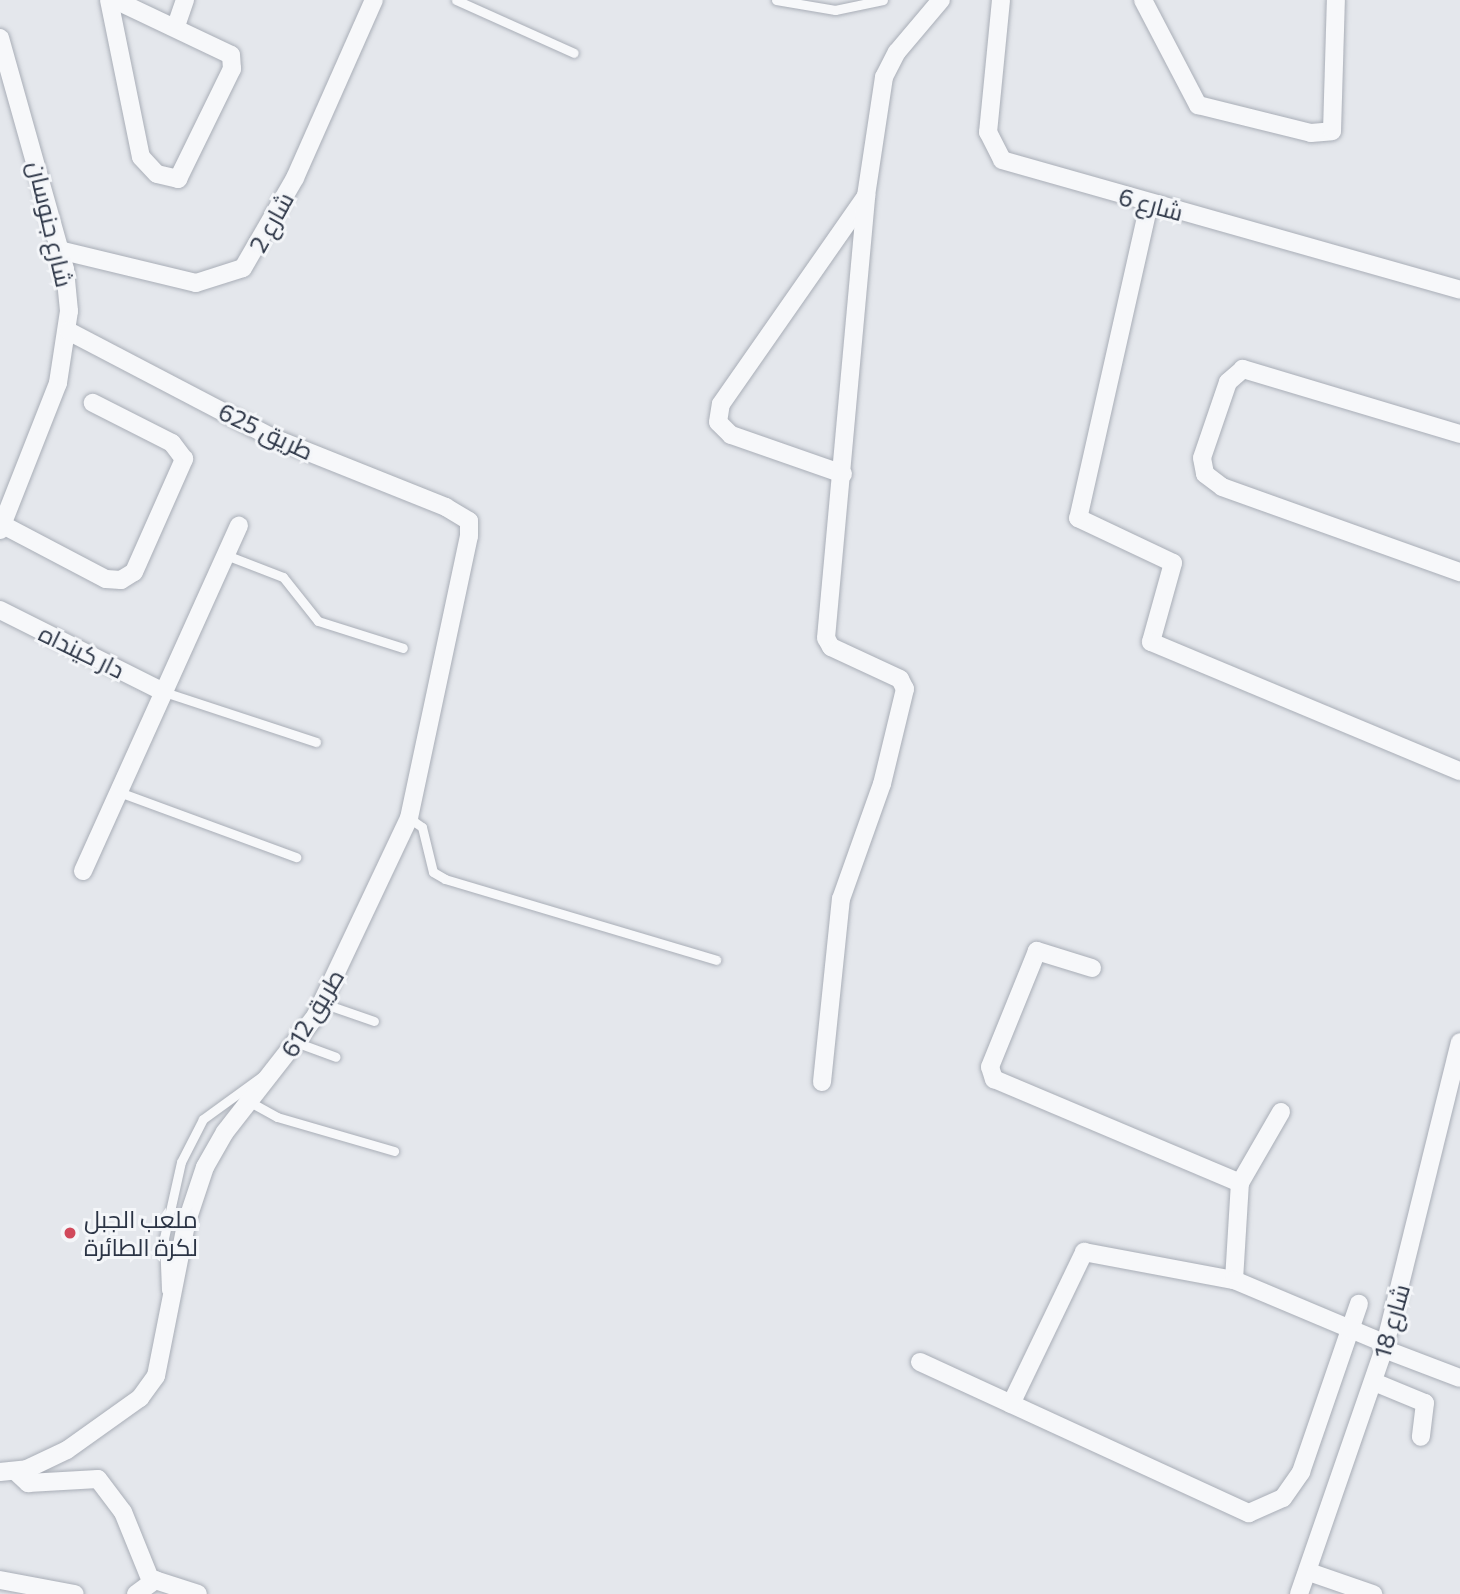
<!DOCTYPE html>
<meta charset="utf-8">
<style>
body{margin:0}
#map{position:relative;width:1460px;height:1594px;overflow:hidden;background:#e4e7ec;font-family:Commissioner,Cairo,sans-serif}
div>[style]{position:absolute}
.roads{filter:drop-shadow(0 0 2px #a9aeb7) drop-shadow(0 0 2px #a9aeb7)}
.service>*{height:9px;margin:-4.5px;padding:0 4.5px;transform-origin:4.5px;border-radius:4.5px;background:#f7f8fa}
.minor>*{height:18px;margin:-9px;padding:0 9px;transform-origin:9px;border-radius:9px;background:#f7f8fa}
.dots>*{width:19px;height:19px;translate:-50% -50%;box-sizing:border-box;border:4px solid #f4f6f9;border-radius:50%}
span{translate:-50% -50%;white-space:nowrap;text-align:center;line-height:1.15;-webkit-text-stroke:6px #f4f6f9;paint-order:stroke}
.street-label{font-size:24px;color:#2b3445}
.poi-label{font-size:24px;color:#2b3445}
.left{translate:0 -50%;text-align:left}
</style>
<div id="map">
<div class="roads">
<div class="service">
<i style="left:456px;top:0;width:129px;rotate:24.2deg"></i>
<i style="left:776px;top:0;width:60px;rotate:9.6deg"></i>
<i style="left:835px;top:10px;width:49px;rotate:-11.8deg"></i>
<i style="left:226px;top:555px;width:61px;rotate:21.1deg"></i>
<i style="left:283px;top:577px;width:56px;rotate:51.5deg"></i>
<i style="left:318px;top:621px;width:89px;rotate:17.6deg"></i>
<i style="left:164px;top:692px;width:160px;rotate:18.2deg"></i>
<i style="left:119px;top:792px;width:189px;rotate:20.2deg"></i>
<i style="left:409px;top:818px;width:16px;rotate:35deg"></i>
<i style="left:422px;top:827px;width:46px;rotate:76.3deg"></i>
<i style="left:433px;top:872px;width:14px;rotate:30deg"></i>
<i style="left:445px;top:879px;width:283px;rotate:16.6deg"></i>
<i style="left:322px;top:1003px;width:55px;rotate:19.1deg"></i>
<i style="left:298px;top:1043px;width:40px;rotate:20.2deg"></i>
<i style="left:250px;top:1102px;width:31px;rotate:29deg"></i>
<i style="left:277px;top:1117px;width:122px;rotate:16.2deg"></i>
<i style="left:166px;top:1290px;width:52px;rotate:-92.2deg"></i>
<i style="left:164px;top:1238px;width:78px;rotate:-77.4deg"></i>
<i style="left:181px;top:1162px;width:48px;rotate:-62.9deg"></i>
<i style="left:203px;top:1119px;width:77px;rotate:-36deg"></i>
</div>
<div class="minor">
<i style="left:109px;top:0;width:160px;rotate:78.5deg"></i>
<i style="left:141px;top:157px;width:23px;rotate:47deg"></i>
<i style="left:157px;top:174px;width:22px;rotate:13deg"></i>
<i style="left:178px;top:179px;width:123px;rotate:-63.9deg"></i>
<i style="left:232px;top:69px;width:14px;rotate:-94deg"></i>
<i style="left:231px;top:55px;width:128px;rotate:-154.6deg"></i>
<i style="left:1001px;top:0;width:133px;rotate:95.6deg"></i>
<i style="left:988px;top:132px;width:31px;rotate:63deg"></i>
<i style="left:1002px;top:160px;width:476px;rotate:15.8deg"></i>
<i style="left:1143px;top:0;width:119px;rotate:62.4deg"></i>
<i style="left:1198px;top:105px;width:116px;rotate:13.9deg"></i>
<i style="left:1311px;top:133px;width:21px;rotate:-5deg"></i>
<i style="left:1332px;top:131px;width:131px;rotate:-88.3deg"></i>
<i style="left:176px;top:26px;width:28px;rotate:-71deg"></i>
<i style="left:0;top:38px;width:241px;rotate:74.3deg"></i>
<i style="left:65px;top:270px;width:41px;rotate:84.4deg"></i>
<i style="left:69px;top:311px;width:73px;rotate:98.7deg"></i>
<i style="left:58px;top:383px;width:158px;rotate:111.5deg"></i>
<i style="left:1149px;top:204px;width:322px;rotate:102.7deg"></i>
<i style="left:1078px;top:518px;width:105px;rotate:25.3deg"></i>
<i style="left:1173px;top:563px;width:82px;rotate:105.6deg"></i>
<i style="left:1151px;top:642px;width:335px;rotate:22.7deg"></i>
<i style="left:59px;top:250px;width:141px;rotate:13.5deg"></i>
<i style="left:196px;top:283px;width:49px;rotate:-17.7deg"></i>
<i style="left:243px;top:268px;width:104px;rotate:-60deg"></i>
<i style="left:295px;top:178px;width:195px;rotate:-66.1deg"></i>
<i style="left:1460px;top:434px;width:227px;rotate:-163.3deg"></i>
<i style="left:1243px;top:369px;width:20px;rotate:139deg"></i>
<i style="left:1228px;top:382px;width:80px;rotate:108.9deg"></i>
<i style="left:1202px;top:458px;width:16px;rotate:79deg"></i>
<i style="left:1205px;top:474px;width:21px;rotate:37deg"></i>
<i style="left:1222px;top:487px;width:253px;rotate:19.7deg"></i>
<i style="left:843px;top:474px;width:119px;rotate:-160.8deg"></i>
<i style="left:731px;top:435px;width:18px;rotate:-135deg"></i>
<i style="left:718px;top:422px;width:18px;rotate:-81deg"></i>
<i style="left:721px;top:404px;width:254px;rotate:-55.1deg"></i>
<i style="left:3px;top:525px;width:116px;rotate:27.7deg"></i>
<i style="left:106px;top:579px;width:15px;rotate:4deg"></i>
<i style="left:121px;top:580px;width:15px;rotate:-32deg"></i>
<i style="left:134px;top:572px;width:124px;rotate:-66.1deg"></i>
<i style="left:184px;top:459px;width:20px;rotate:-127deg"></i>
<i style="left:172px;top:443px;width:89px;rotate:-153.1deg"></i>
<i style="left:0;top:610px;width:183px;rotate:26.6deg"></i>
<i style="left:83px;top:871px;width:379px;rotate:-65.7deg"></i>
<i style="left:1092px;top:968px;width:58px;rotate:-162.8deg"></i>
<i style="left:1037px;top:951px;width:125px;rotate:112.1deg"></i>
<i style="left:990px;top:1067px;width:13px;rotate:72deg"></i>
<i style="left:994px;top:1079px;width:267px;rotate:22.9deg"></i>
<i style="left:822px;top:1082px;width:184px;rotate:-84.1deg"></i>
<i style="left:841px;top:899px;width:122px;rotate:-70.4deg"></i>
<i style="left:882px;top:784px;width:98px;rotate:-76.4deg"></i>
<i style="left:905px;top:689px;width:11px;rotate:-117deg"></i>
<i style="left:900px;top:679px;width:76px;rotate:-155.1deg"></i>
<i style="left:831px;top:647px;width:10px;rotate:-119deg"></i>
<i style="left:826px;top:638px;width:444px;rotate:-84.8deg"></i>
<i style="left:866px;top:196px;width:120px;rotate:-81.4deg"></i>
<i style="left:884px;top:77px;width:28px;rotate:-63deg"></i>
<i style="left:897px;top:52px;width:68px;rotate:-49.8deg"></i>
<i style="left:1234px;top:1280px;width:97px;rotate:-86.5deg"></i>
<i style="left:1240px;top:1183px;width:82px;rotate:-60deg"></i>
<i style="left:1384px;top:1349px;width:81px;rotate:20.9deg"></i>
<i style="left:920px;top:1362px;width:362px;rotate:24.7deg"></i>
<i style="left:1249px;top:1513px;width:37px;rotate:-24deg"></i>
<i style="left:1283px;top:1498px;width:32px;rotate:-55deg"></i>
<i style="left:1301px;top:1472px;width:178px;rotate:-71deg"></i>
<i style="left:1374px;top:1382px;width:55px;rotate:22.4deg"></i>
<i style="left:1425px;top:1403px;width:34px;rotate:97deg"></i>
<i style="left:1011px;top:1404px;width:169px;rotate:-64.3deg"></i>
<i style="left:1084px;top:1252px;width:153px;rotate:10.6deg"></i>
<i style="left:1234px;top:1280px;width:165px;rotate:22.8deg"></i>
<i style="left:15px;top:1471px;width:18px;rotate:43deg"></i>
<i style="left:28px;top:1483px;width:70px;rotate:-3.3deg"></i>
<i style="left:98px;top:1479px;width:41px;rotate:52.9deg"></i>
<i style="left:123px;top:1512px;width:74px;rotate:67.9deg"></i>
<i style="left:0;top:1472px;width:27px;rotate:-6deg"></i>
<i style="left:27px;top:1469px;width:44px;rotate:-25.4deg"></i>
<i style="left:67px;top:1450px;width:90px;rotate:-35.5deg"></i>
<i style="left:140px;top:1398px;width:27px;rotate:-54deg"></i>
<i style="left:156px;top:1376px;width:155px;rotate:-78.8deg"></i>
<i style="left:186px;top:1224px;width:60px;rotate:-71.6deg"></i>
<i style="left:205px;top:1167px;width:40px;rotate:-60.3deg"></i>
<i style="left:225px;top:1132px;width:146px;rotate:-52deg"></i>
<i style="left:315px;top:1017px;width:220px;rotate:-64.7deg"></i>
<i style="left:409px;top:818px;width:288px;rotate:-78deg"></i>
<i style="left:469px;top:536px;width:15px;rotate:-90deg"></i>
<i style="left:469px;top:521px;width:27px;rotate:-149deg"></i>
<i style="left:446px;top:507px;width:188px;rotate:-158.2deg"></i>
<i style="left:271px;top:437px;width:229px;rotate:-152.4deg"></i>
<i style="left:1309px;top:1572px;width:68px;rotate:19deg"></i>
<i style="left:0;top:1580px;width:76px;rotate:10.6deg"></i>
<i style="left:136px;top:1594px;width:24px;rotate:-36deg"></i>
<i style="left:155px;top:1580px;width:45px;rotate:18deg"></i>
<i style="left:1299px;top:1594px;width:259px;rotate:-70.9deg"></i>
<i style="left:1384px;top:1349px;width:316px;rotate:-76.1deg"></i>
</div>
</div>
<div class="dots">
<i style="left:70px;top:1233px;background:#d1495b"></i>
</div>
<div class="street-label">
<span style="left:1151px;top:204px;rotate:15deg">شارع 6</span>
<span style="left:271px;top:222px;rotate:-61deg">شارع 2</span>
<span style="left:51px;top:224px;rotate:77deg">شارع جنوسان</span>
<span style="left:266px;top:431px;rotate:25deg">طريق 625</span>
<span style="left:82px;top:651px;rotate:26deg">دار كينداه</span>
<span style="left:312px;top:1013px;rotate:-59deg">طريق 612</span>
<span style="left:1391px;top:1321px;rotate:-74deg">شارع 18</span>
</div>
<div class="poi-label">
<span class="left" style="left:84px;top:1233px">ملعب الجبل<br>لكرة الطائرة</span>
</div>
</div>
